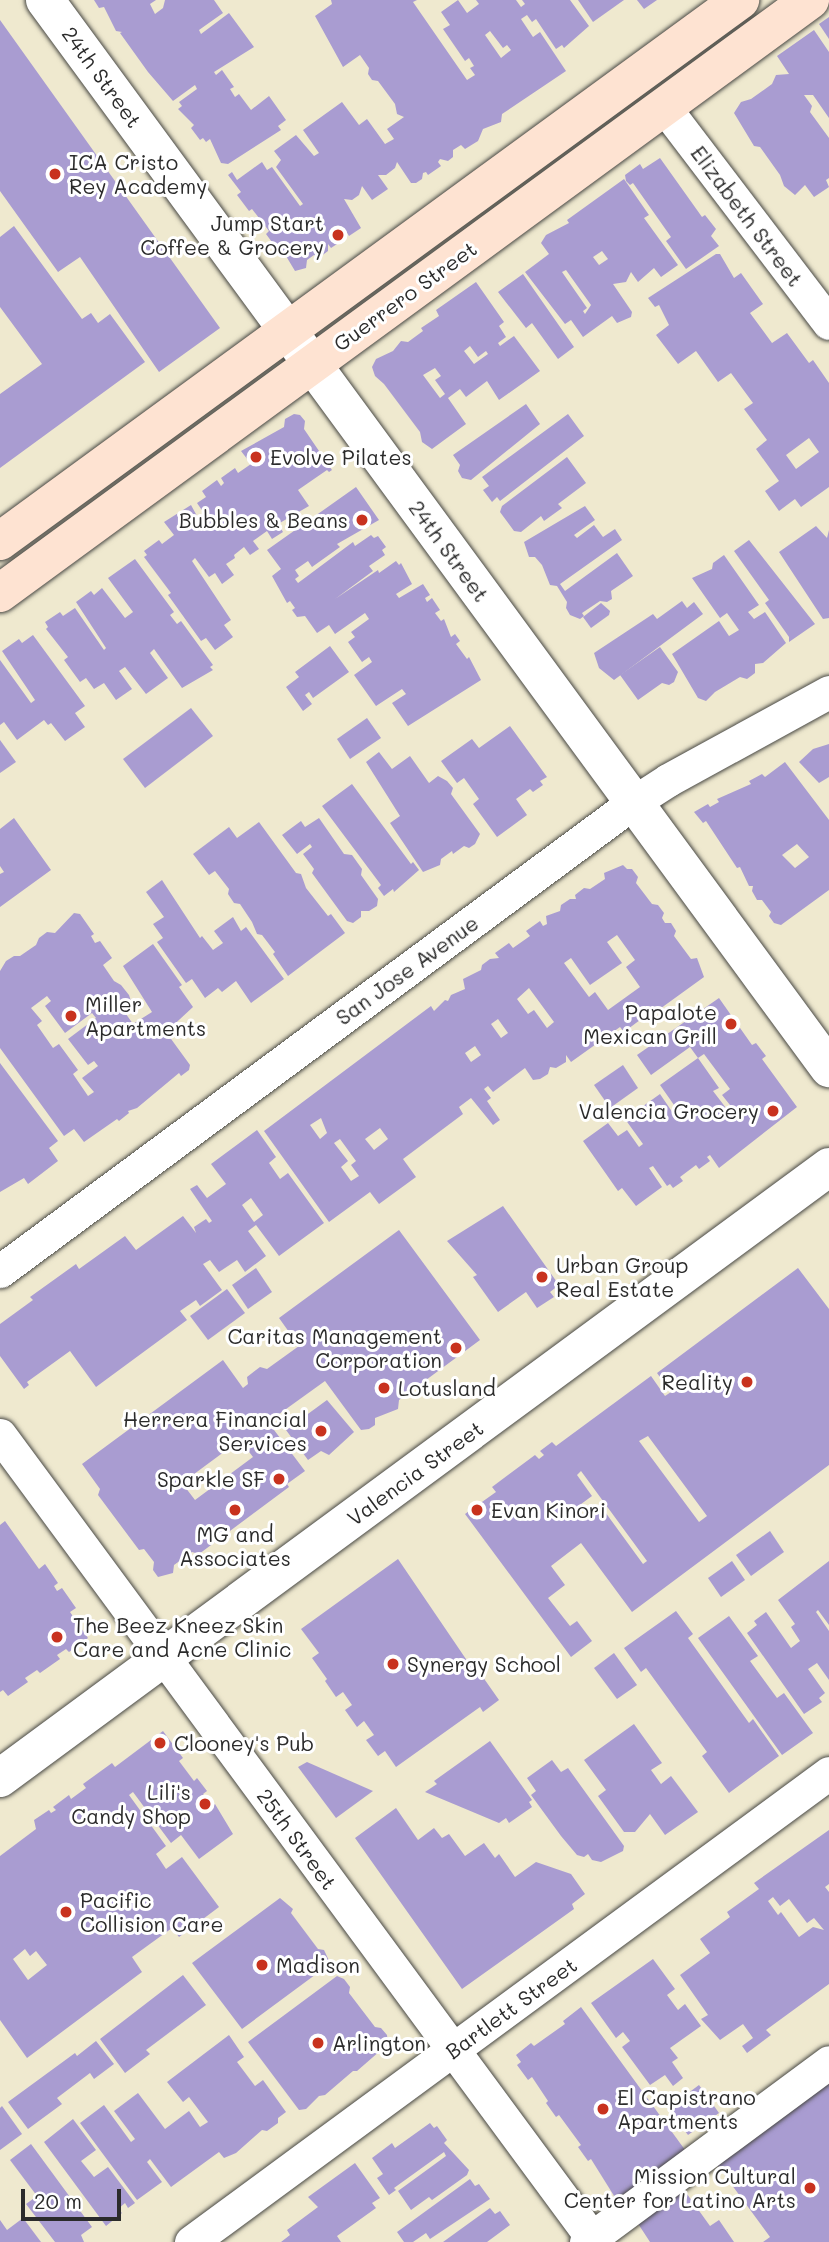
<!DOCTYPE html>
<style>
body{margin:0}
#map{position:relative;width:829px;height:2242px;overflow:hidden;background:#efe9cf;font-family:Mali,sans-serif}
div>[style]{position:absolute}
.building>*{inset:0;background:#a99cd1}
.roads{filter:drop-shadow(0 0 2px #484844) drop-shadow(0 0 2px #484844)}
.minor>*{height:33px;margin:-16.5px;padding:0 16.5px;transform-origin:16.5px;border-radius:16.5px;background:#fff}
.tertiary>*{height:38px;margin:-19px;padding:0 19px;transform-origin:19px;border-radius:19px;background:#fff}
.secondary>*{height:38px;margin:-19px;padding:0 19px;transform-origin:19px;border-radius:19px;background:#fee3d2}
.dots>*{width:19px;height:19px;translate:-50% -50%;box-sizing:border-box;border:4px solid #fff;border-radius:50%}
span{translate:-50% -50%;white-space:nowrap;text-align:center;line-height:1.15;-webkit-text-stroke:6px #fff;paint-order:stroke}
.street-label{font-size:21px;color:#2b2b2b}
.poi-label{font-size:21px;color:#2b2b2b}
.left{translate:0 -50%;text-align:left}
.right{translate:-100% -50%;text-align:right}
.scale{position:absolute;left:21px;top:2189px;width:100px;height:32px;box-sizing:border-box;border:4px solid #2b2b2b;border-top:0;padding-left:9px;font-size:21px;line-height:24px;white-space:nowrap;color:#2b2b2b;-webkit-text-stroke:5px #fff;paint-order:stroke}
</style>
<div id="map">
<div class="building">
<i style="clip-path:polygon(94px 0,156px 0,150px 4px,155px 14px,163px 8px,165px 0,214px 0,223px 13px,199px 30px,201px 34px,229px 13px,254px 47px,214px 72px,216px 75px,222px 70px,234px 87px,230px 89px,235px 97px,239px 94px,251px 110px,269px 96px,286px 120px,278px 126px,281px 130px,228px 164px,221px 163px,210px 139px,206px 142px,203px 138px,200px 140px,191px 128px,194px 125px,178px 109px,182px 106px,179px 102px,197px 89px,195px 85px,173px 101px,148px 72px,120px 33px,122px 32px,116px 31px,104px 7px,99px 8px)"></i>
<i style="clip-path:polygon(evenodd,331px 0,417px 0,413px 2px,467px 80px,475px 75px,470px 68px,474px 66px,469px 58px,465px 61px,443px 29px,450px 25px,441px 12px,458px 0,467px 13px,479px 4px,476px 0,516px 0,521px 7px,525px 4px,522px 0,570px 0,589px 26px,564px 48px,562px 45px,556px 49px,536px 19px,532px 22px,527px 15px,521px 19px,533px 37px,540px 32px,566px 71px,502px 114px,501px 122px,483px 129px,478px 141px,465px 149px,461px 145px,453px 150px,453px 157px,448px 161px,440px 159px,438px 162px,441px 166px,428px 175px,426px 172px,423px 173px,422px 179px,416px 183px,411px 183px,397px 162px,395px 168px,386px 175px,378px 175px,388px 189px,372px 200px,362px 186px,359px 195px,352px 200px,344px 199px,361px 228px,349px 236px,346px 231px,343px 234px,346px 238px,331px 248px,328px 244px,328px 251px,320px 257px,314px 255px,307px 260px,306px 268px,295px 271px,280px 246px,277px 249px,266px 234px,269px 231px,252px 209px,249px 211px,237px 195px,241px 192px,228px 175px,232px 172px,237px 180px,262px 162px,267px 170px,272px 167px,300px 206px,303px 204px,276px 167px,281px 160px,274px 151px,296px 135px,314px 156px,319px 153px,303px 130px,342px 102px,359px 125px,367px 119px,385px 144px,394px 139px,387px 129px,404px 117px,397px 114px,395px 104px,378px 81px,372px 80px,368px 74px,369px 68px,360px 55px,343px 67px,315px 16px,332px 4px,331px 0,490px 31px,503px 48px,507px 45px,511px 50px,501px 58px,485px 35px,490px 31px)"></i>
<i style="clip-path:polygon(578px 0,624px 0,593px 22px)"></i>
<i style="clip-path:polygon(637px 0,657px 0,644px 9px)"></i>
<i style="clip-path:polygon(829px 17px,829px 39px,819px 24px)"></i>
<i style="clip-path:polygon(0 20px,220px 328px,159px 372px,80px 257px,58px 272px,0 191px)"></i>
<i style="clip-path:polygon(814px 30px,829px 52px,829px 118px,813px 95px,804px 95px,812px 106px,810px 112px,829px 138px,829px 178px,826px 180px,829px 187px,814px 197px,805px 185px,795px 195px,784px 186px,780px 175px,760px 147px,754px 146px,734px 113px,741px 102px,751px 99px,772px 84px,776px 75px,789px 74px,777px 56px)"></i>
<i style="clip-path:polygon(660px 158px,702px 217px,705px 215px,716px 229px,711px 236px,719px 246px,686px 269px,666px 241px,671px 237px,633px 183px,630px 185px,626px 181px,625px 175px,640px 164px,643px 169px)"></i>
<i style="clip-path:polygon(evenodd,624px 179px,649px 215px,644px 218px,678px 265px,661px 277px,654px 268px,638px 282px,631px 272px,626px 282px,613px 284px,632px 312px,631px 317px,617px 323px,612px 316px,583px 337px,571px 320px,565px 324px,525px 272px,549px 254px,541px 243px,546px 235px,569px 223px,567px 220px,624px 179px,602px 251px,608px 259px,599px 265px,593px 257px,602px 251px,624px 179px,566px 270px,591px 305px,585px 314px,583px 311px,587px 308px,562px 272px,566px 270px)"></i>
<i style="clip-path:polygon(14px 226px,82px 319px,91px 313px,98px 323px,110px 314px,145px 362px,0 468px,0 394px,42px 364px,0 307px,0 237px)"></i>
<i style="clip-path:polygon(evenodd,716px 254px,720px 254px,734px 278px,741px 273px,763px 304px,750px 313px,772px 343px,787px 333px,809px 363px,813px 360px,829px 383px,829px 487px,801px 507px,795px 499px,779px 511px,765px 491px,779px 481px,756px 449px,767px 440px,744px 409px,753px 403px,731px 373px,718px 382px,696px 351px,678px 364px,656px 335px,669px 325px,659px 305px,655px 307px,648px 298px,716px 254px,809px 438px,819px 452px,796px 469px,786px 455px,809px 438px)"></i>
<i style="clip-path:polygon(523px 274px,574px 347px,558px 359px,532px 323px,526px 328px,498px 292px)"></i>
<i style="clip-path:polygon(evenodd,476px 282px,504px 322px,499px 326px,506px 337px,498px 343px,500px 346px,514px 336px,540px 371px,499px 400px,487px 381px,466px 397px,460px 389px,448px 398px,466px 424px,432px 449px,422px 442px,420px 432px,384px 384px,375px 376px,372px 367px,376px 359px,393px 351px,401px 341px,408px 342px,423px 331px,421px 328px,439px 316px,436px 310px,476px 282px,470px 346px,478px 357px,486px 351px,488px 354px,474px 364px,464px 351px,470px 346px,476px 282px,435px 368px,441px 376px,435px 380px,445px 394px,440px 398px,423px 375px,435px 368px)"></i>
<i style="clip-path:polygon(526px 404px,540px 424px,471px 480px,462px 478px,458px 471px,460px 465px,453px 455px)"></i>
<i style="clip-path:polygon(294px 414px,300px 415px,305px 421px,304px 429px,332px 470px,329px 472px,327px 470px,298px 490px,309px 506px,278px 524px,283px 532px,272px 539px,267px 531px,253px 541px,259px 549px,250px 555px,244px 547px,234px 555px,235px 558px,226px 564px,234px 575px,222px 584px,215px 573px,209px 577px,195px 558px,192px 561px,231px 620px,224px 625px,233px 637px,215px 650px,206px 638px,201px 641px,168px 595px,171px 593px,144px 557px,147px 555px,144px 551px,159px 540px,162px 544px,174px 535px,164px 522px,191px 505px,203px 527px,210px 522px,197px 503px,206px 497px,202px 491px,217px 480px,221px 486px,224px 483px,221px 478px,235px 468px,238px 473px,251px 464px,241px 451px,284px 427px,285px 419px)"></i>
<i style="clip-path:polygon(568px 414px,584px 436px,500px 501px,497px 497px,492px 502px,483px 490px,489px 486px,482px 477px)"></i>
<i style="clip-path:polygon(567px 457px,586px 483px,558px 504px,562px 508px,544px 521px,541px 516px,521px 532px,514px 531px,500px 512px,502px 506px)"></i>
<i style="clip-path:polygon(356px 487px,379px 520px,337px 544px,340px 547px,312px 567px,308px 561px,295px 570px,299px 576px,295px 579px,298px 583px,353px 542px,355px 546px,371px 535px,374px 538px,378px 536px,386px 547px,382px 550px,385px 555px,369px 566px,373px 571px,335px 599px,378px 570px,379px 573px,396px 561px,399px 565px,401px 563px,412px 584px,396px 594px,399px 598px,423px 584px,430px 595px,425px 598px,427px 602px,432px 598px,440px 610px,435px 613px,441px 621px,444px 619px,451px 637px,455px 634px,460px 641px,456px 644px,467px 659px,469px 657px,481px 680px,408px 726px,392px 703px,406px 694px,402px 689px,376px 706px,354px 675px,372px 662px,369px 657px,362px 662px,348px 642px,355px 637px,351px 632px,369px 619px,365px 613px,335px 634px,329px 625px,317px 633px,305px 616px,297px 617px,292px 610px,295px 608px,290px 601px,287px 603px,272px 576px,281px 569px,267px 550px)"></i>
<i style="clip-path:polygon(585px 506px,595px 520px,574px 535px,577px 538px,594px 525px,603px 537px,615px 529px,622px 540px,560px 584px,565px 591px,617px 553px,633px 576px,611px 591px,612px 599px,607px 602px,600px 601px,582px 613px,584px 616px,580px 619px,570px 615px,566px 608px,567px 602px,557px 586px,550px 585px,542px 565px,535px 557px,529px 557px,524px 542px)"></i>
<i style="clip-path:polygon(816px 526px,827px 538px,829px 530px,829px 618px,823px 619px,779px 552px)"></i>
<i style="clip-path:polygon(749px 540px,815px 624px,789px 642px,789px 637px,765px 603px,769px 600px,734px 551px)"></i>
<i style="clip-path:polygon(724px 555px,759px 605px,748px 612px,754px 619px,765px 612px,786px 643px,763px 663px,755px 664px,755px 673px,747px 679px,740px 677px,715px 692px,706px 701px,698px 698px,672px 654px,719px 621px,729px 636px,739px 630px,727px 613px,720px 618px,692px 578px,712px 569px,713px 563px)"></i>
<i style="clip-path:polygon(135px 559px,174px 612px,170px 615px,177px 624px,181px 621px,213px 665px,210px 667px,213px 670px,182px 688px,154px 649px,150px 653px,168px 678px,146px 694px,125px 667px,119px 671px,132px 689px,116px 700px,104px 683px,94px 689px,86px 678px,80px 682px,64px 660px,68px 657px,46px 629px,48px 627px,45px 622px,60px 612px,63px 616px,75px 608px,104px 650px,106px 648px,76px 602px,91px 591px,94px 595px,102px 588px,125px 618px,133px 612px,108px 578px)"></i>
<i style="clip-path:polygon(682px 601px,687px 608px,694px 602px,703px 614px,614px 680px,599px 668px,594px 653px,653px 614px,657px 619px)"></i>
<i style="clip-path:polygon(601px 603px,610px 611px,609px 615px,591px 628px,583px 617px)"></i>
<i style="clip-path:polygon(33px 635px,85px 706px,75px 713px,85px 727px,65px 741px,51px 723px,48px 725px,44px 720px,17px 740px,4px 722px,0 725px,0 660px,31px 703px,35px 700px,2px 651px,19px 639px,22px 643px)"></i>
<i style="clip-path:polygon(330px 646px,349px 672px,313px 698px,309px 692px,305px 695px,312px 704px,303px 711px,286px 687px,299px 677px,295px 672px)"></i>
<i style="clip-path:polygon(660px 647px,678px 672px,674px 682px,669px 685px,662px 683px,638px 700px,620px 675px)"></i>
<i style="clip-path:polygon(191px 708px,213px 736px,145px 788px,123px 759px)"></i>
<i style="clip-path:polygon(367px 718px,381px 738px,350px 759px,337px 739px)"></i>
<i style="clip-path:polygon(510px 726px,547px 777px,540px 781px,543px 785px,533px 792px,530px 789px,516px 799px,527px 815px,497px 837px,473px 804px,479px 799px,464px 778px,457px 783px,441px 761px,472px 739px,479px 748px)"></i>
<i style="clip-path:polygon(0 740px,16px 762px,0 773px)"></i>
<i style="clip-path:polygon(829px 744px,829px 777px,819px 783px,799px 762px,813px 749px)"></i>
<i style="clip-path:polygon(379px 752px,392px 769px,410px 756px,429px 783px,438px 776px,447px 781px,453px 788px,451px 794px,480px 834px,475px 844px,469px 848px,464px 846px,453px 854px,452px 851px,441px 859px,440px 865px,423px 872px,390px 823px,400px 816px,366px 762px)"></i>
<i style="clip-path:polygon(evenodd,785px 762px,829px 820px,829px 890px,781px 925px,774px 923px,769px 916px,771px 912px,762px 900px,757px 900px,752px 891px,753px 886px,749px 886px,740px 867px,737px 868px,706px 821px,703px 823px,694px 812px,708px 804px,710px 807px,719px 802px,717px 799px,751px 784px,749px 781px,762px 774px,765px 777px,785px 762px,797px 844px,809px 857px,795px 868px,782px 855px,797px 844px)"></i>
<i style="clip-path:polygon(352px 784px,411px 864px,413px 862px,419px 870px,394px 892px,393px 889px,384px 896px,378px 888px,381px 885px,322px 806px)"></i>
<i style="clip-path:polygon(14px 818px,51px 870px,0 907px,0 874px,4px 872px,0 866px,0 829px)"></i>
<i style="clip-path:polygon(319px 818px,344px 854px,352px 855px,362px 869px,361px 875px,378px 899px,377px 906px,369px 911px,361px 911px,361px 917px,353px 923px,347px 921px,312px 873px,314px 869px,303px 854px,312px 847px,310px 844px,297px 854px,282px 835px,301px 821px,305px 827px)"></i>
<i style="clip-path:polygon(259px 822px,296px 873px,301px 874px,306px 888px,328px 916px,331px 914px,345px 933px,288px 976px,273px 954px,275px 952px,262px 935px,257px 934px,252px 922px,240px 904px,234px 903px,228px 894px,229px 889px,215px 871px,209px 875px,193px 854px,229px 827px,237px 838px)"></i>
<i style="clip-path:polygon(evenodd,623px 865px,627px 869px,632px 869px,638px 877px,636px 883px,652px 904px,658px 905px,664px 913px,662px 918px,665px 923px,671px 923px,676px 931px,674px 936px,691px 959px,697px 958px,704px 977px,657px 1011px,656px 1008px,624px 1032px,620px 1027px,571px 1062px,566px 1055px,566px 1062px,556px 1068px,550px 1067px,548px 1074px,540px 1079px,533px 1080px,525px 1068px,493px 1092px,488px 1086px,484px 1089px,491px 1098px,487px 1101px,500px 1120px,493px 1125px,471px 1098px,459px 1107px,463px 1114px,403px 1159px,416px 1177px,379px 1204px,370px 1192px,329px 1222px,264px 1131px,431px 1006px,434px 1011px,445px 1000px,448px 1001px,451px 995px,465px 989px,463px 979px,481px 970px,482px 965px,490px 959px,499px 958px,495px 953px,509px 943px,513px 948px,530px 936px,526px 931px,540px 921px,543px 926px,547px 924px,546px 916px,560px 911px,561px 905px,570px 899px,576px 899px,575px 895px,584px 888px,590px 889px,605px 879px,604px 873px,623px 865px,617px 935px,635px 960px,626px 967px,640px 987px,608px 1010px,595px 992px,589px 997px,564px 963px,571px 958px,590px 985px,622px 963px,607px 942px,617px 935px,623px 865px,529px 988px,554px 1022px,547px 1028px,534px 1010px,528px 1014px,517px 999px,529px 988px,623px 865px,498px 1019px,508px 1033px,501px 1038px,491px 1024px,498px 1019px,623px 865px,475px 1046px,481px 1055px,471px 1062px,465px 1053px,475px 1046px,623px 865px,321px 1118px,327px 1133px,320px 1139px,310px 1125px,321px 1118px,623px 865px,380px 1128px,388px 1139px,374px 1150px,365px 1139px,380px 1128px,623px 865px,340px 1139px,356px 1161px,351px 1165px,359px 1176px,351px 1181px,341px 1167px,348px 1161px,334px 1143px,340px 1139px)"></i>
<i style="clip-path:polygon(162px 880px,200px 938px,202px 936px,213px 950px,223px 943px,214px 931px,233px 917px,241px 931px,246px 927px,284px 979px,251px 1003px,236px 981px,222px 992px,218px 988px,205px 998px,192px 979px,186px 983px,157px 942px,163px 938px,153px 924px,164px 917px,146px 892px)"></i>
<i style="clip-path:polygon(evenodd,74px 913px,80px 914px,94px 934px,91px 936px,95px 943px,100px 941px,112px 958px,103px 965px,114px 981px,121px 985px,129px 995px,134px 1010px,126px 1014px,133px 1024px,152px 1012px,123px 966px,153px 944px,182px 985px,179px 987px,193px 1007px,166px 1032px,190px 1065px,189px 1070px,181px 1076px,179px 1073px,137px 1108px,128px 1111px,129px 1113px,119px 1121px,117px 1119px,84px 1142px,74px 1129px,64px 1136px,0 1048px,0 971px,6px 961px,14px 956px,20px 956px,36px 945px,39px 938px,47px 932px,55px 933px,74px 913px,47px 996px,51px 1001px,45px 1006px,65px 1033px,92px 1013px,96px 1018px,68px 1039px,88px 1065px,94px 1061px,98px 1066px,82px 1078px,94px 1092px,88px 1096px,73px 1074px,78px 1070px,59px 1044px,53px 1048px,37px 1025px,42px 1021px,31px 1008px,47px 996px)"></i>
<i style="clip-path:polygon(719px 998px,752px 1045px,756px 1043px,766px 1056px,762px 1059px,797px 1107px,719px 1168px,710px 1155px,707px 1157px,710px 1161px,699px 1169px,696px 1165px,680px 1177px,683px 1181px,673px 1188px,670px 1184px,667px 1186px,653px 1166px,649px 1168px,662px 1187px,636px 1206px,622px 1188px,618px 1191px,583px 1141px,608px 1123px,618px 1136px,627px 1130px,639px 1147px,643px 1144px,625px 1119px,660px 1094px,677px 1119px,681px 1115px,660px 1085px,698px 1058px,719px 1088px,713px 1091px,726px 1108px,730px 1105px,722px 1095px,730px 1089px,704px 1054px,698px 1058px,690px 1047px,651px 1075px,637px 1055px)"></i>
<i style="clip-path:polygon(0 1063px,58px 1141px,49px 1148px,58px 1161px,28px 1184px,24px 1178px,0 1192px)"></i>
<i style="clip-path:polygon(623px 1065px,638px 1088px,610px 1108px,594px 1085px)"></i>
<i style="clip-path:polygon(evenodd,257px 1130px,276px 1157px,269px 1163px,280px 1179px,288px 1173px,324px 1223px,279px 1256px,256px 1225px,248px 1231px,266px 1256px,245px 1272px,237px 1260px,219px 1272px,210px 1260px,203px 1264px,222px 1290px,200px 1306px,196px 1300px,180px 1311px,187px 1320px,96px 1387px,70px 1351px,27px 1382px,29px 1385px,24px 1389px,0 1356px,0 1324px,33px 1300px,30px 1297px,76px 1264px,79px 1269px,125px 1236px,136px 1250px,183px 1216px,196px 1233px,194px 1227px,206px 1219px,209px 1223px,212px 1221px,190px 1189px,197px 1185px,207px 1198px,226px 1184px,211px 1164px,257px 1130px,251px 1198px,263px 1215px,254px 1222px,242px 1205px,251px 1198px)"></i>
<i style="clip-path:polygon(503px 1206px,559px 1285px,550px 1292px,554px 1297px,537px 1308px,526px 1292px,498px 1312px,473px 1277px,477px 1275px,447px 1241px)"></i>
<i style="clip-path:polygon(evenodd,399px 1230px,480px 1340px,399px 1400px,398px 1409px,375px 1418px,375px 1425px,369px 1429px,361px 1430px,325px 1381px,268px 1422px,305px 1471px,287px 1484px,289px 1487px,199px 1554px,192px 1552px,174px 1565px,173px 1573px,158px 1577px,153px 1570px,154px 1562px,144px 1549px,139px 1550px,98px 1495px,100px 1489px,82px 1464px,223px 1360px,243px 1388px,248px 1384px,247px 1377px,260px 1367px,267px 1369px,299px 1346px,279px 1318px,399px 1230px,240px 1440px,253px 1457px,195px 1500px,182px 1483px,240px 1440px)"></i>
<i style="clip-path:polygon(256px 1268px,272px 1292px,248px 1309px,232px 1285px)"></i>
<i style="clip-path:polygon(evenodd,798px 1268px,829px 1309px,829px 1465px,632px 1612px,581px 1543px,551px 1566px,565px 1585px,548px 1598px,570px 1626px,577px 1621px,592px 1641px,571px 1657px,465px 1514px,496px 1492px,492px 1487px,535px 1455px,539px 1459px,544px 1455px,540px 1451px,552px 1442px,556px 1446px,651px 1376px,665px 1396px,671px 1392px,657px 1373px,798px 1268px,648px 1436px,707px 1516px,699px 1522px,639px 1441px,648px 1436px,798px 1268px,581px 1471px,647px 1561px,643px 1564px,600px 1505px,584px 1517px,577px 1507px,592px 1496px,577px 1475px,581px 1471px)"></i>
<i style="clip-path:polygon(227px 1289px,245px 1313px,208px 1340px,190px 1316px)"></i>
<i style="clip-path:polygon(327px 1400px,354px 1432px,329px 1455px,321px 1451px,308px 1460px,286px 1430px)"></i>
<i style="clip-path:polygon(5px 1521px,39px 1569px,45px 1564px,58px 1583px,54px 1586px,57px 1591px,62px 1588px,76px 1608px,70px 1612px,88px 1638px,69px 1652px,66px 1649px,57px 1655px,60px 1659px,40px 1673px,37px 1670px,25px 1678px,28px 1682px,8px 1696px,3px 1690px,0 1692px,0 1525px)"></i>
<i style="clip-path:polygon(770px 1531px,784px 1552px,751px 1576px,736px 1555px)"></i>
<i style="clip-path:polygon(398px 1559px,470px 1665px,473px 1663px,499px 1700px,483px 1712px,480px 1707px,396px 1767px,385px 1751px,378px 1756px,366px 1740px,374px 1735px,364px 1721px,357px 1727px,345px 1710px,352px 1705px,343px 1692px,336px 1697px,325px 1681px,327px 1679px,312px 1658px,319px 1653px,301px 1629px)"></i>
<i style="clip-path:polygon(732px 1561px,745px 1580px,721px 1597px,708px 1578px)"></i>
<i style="clip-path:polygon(829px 1561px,829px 1625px,818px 1610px,816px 1612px,829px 1631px,829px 1680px,817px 1663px,808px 1669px,825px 1693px,819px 1698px,822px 1702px,804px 1714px,747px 1633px,757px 1625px,754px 1621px,766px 1612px,791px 1648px,800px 1641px,791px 1627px,795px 1624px,778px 1600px)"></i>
<i style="clip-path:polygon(676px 1611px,693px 1634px,688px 1638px,749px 1723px,753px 1719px,779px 1756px,729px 1793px,702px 1756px,707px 1752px,646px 1668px,641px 1672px,624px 1648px)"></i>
<i style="clip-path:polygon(729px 1616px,758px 1656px,750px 1661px,777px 1698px,784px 1693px,813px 1733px,782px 1755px,698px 1638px)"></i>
<i style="clip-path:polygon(614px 1653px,637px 1685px,617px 1699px,594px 1668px)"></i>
<i style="clip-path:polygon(634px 1724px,662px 1763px,651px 1770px,661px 1784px,671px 1776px,698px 1812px,665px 1835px,650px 1814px,635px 1832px,624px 1832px,598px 1796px,606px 1790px,584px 1760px)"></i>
<i style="clip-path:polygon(evenodd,163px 1731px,183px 1758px,179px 1761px,194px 1781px,197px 1778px,207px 1791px,203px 1794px,213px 1805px,215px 1804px,233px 1834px,199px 1859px,181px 1835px,171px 1843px,133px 1792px,129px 1795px,166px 1846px,156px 1854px,166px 1869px,182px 1857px,219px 1907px,179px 1937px,172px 1928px,132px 1957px,142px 1972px,27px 2058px,0 2020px,0 1856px,36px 1829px,34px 1820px,49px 1810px,51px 1813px,56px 1810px,53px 1807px,69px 1795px,71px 1799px,86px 1788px,83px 1784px,112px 1763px,115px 1767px,163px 1731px,25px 1949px,30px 1956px,36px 1951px,47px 1965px,28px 1980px,13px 1959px,25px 1949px)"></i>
<i style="clip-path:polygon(490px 1741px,532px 1800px,529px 1802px,532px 1807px,509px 1823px,506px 1818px,499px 1823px,425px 1792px,437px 1784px,434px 1781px)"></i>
<i style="clip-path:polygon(552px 1760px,561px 1772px,568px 1768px,624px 1846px,623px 1851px,601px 1862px,592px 1860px,588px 1854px,584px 1857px,577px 1855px,561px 1836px,531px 1795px,536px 1791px,527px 1778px)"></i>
<i style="clip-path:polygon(307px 1762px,373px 1791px,336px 1818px,298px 1767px)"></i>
<i style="clip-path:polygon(396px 1808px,418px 1840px,434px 1828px,442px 1838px,449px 1834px,465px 1856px,484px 1843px,495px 1858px,499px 1854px,515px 1877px,536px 1862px,571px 1874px,585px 1894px,572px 1904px,574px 1909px,462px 1989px,355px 1838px)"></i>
<i style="clip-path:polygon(evenodd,829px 1830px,829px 1884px,825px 1887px,829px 1892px,829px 1984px,766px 2030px,771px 2035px,747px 2053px,742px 2046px,753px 2038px,743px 2024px,720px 2040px,701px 2019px,708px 2015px,680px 1975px,710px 1953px,700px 1939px,730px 1917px,727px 1912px,759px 1889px,754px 1883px,829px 1830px,773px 1897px,780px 1906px,789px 1899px,807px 1923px,814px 1918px,824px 1930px,813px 1927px,799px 1937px,781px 1912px,778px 1915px,768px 1901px,773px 1897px)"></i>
<i style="clip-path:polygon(280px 1898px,293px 1909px,291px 1913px,318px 1949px,324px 1950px,332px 1967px,325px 1972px,323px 1969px,242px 2029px,192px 1963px)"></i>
<i style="clip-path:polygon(653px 1959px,675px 1989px,667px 1995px,678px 2010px,685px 2004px,701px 2026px,670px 2048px,678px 2058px,672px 2062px,683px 2078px,673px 2086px,665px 2075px,650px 2085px,622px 2047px,630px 2041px,623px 2032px,616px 2038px,591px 2003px)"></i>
<i style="clip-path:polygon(183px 1975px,206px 2005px,146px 2050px,150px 2054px,125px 2073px,100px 2039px)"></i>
<i style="clip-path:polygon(337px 1976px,344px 1979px,350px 1987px,349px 1993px,375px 2027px,381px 2028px,387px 2035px,388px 2044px,357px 2071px,353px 2071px,325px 2095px,319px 2096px,306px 2109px,299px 2110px,248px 2042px)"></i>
<i style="clip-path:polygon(581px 2007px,688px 2154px,616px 2199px,591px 2159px,588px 2161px,578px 2147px,581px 2145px,559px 2115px,556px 2117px,546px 2103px,548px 2101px,532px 2077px,528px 2080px,517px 2065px,521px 2062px,516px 2055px,531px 2043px,534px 2046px,565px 2024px,563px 2021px)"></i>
<i style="clip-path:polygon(229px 2035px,244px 2057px,237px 2062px,255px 2086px,263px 2080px,286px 2112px,278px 2118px,278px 2123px,267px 2131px,262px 2130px,236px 2153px,224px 2158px,219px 2152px,171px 2187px,150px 2159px,147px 2162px,162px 2182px,137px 2200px,80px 2123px,104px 2105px,131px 2142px,135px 2139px,114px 2111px,138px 2093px,165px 2129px,189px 2111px,200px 2127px,208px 2122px,189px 2097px,183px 2102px,167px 2082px)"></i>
<i style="clip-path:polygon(96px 2041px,114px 2064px,94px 2079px,90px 2073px,57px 2098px,62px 2104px,28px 2129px,8px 2102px,75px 2053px,77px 2056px)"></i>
<i style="clip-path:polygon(829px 2077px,829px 2242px,763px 2242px,770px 2237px,715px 2162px)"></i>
<i style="clip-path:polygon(699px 2085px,719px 2113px,688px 2135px,668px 2108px)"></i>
<i style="clip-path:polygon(2px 2106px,22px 2134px,0 2150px,0 2108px)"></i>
<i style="clip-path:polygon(73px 2119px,96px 2150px,81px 2161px,94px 2177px,108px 2167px,135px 2203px,128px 2208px,125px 2203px,118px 2209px,122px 2213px,106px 2226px,44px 2142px)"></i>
<i style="clip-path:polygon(430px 2123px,434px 2128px,437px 2126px,447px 2140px,444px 2143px,469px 2170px,467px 2175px,432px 2200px,429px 2197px,411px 2210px,398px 2191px,446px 2156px,444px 2152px,394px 2188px,396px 2190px,389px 2195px,377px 2178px,383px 2174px,372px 2158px,392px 2143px,395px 2148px)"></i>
<i style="clip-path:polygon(31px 2144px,92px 2227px,81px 2235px,84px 2242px,55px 2242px,26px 2204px,37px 2196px,10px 2160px)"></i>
<i style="clip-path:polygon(355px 2163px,380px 2198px,372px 2203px,376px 2208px,337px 2236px,341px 2242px,281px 2242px,290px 2235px,287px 2230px,318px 2207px,308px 2197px)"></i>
<i style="clip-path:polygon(470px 2179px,475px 2186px,479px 2184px,490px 2199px,430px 2239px,426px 2233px,413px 2242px,404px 2242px,397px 2232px)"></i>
<i style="clip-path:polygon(682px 2187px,710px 2226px,719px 2220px,734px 2242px,650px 2242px,635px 2219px)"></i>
<i style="clip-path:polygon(490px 2208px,495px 2214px,500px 2211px,510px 2225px,487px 2242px,443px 2242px)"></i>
<i style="clip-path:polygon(23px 2218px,41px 2242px,0 2242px,0 2220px,7px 2230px)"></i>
</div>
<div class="roads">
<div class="minor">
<i style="left:665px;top:108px;width:270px;rotate:52.7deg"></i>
<i style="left:0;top:1271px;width:789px;rotate:-36.49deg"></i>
<i style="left:634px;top:802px;width:40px;rotate:-32.9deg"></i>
<i style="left:668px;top:780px;width:183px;rotate:-28.7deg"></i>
<i style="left:0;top:1435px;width:1003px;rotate:53.6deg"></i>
<i style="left:191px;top:2242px;width:792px;rotate:-36.32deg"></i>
<i style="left:586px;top:2242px;width:302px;rotate:-36.5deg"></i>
</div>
<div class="tertiary">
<i style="left:45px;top:0;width:1325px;rotate:53.72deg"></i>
<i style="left:0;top:1778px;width:1030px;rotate:-36.39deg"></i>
</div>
<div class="secondary">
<i style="left:0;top:541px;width:917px;rotate:-36.17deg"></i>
<i style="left:0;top:593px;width:1004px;rotate:-36.21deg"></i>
</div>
</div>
<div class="dots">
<i style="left:55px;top:174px;background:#c8321e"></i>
<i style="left:338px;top:235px;background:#c8321e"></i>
<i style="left:256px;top:457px;background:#c8321e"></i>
<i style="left:362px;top:520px;background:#c8321e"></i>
<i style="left:71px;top:1016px;background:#c8321e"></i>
<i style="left:731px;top:1024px;background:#c8321e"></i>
<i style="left:773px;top:1111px;background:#c8321e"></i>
<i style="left:542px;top:1277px;background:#c8321e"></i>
<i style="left:456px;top:1348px;background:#c8321e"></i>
<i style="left:747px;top:1382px;background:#c8321e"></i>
<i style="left:384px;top:1388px;background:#c8321e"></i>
<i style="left:321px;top:1431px;background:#c8321e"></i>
<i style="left:279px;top:1479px;background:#c8321e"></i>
<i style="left:235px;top:1510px;background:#c8321e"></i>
<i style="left:477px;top:1510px;background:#c8321e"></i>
<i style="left:57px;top:1637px;background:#c8321e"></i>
<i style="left:393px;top:1664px;background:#c8321e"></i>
<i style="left:160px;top:1743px;background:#c8321e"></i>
<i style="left:205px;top:1804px;background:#c8321e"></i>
<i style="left:66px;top:1912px;background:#c8321e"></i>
<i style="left:262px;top:1965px;background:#c8321e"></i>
<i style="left:318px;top:2043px;background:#c8321e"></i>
<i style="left:603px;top:2109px;background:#c8321e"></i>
<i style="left:810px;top:2188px;background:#c8321e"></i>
</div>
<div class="street-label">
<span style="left:102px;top:77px;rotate:54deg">24th Street</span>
<span style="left:747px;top:216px;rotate:53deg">Elizabeth Street</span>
<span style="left:405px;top:296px;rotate:-36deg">Guerrero Street</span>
<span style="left:449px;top:551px;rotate:54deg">24th Street</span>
<span style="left:407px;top:970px;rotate:-36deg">San Jose Avenue</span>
<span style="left:415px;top:1473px;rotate:-36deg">Valencia Street</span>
<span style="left:297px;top:1839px;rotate:54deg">25th Street</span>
<span style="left:511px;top:2008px;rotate:-36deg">Bartlett Street</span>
</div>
<div class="poi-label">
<span class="left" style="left:69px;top:174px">ICA Cristo<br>Rey Academy</span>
<span class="right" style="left:324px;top:235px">Jump Start<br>Coffee &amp; Grocery</span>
<span class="left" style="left:270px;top:457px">Evolve Pilates</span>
<span class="right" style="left:348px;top:520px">Bubbles &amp; Beans</span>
<span class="left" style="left:85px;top:1016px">Miller<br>Apartments</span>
<span class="right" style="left:717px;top:1024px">Papalote<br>Mexican Grill</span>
<span class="right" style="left:759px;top:1111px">Valencia Grocery</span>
<span class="left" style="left:556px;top:1277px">Urban Group<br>Real Estate</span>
<span class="right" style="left:442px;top:1348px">Caritas Management<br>Corporation</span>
<span class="right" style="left:733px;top:1382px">Reality</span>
<span class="left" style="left:398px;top:1388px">Lotusland</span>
<span class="right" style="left:307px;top:1431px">Herrera Financial<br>Services</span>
<span class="right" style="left:265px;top:1479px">Sparkle SF</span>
<span class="left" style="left:491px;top:1510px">Evan Kinori</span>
<span style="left:235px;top:1546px">MG and<br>Associates</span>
<span class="left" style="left:73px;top:1637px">The Beez Kneez Skin<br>Care and Acne Clinic</span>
<span class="left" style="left:407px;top:1664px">Synergy School</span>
<span class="left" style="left:174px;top:1743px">Clooney's Pub</span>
<span class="right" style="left:191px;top:1804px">Lili's<br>Candy Shop</span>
<span class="left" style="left:80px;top:1912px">Pacific<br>Collision Care</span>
<span class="left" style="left:276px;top:1965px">Madison</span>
<span class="left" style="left:332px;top:2043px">Arlington</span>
<span class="left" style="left:617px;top:2109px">El Capistrano<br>Apartments</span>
<span class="right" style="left:796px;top:2188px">Mission Cultural<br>Center for Latino Arts</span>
</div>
<div class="scale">20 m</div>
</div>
